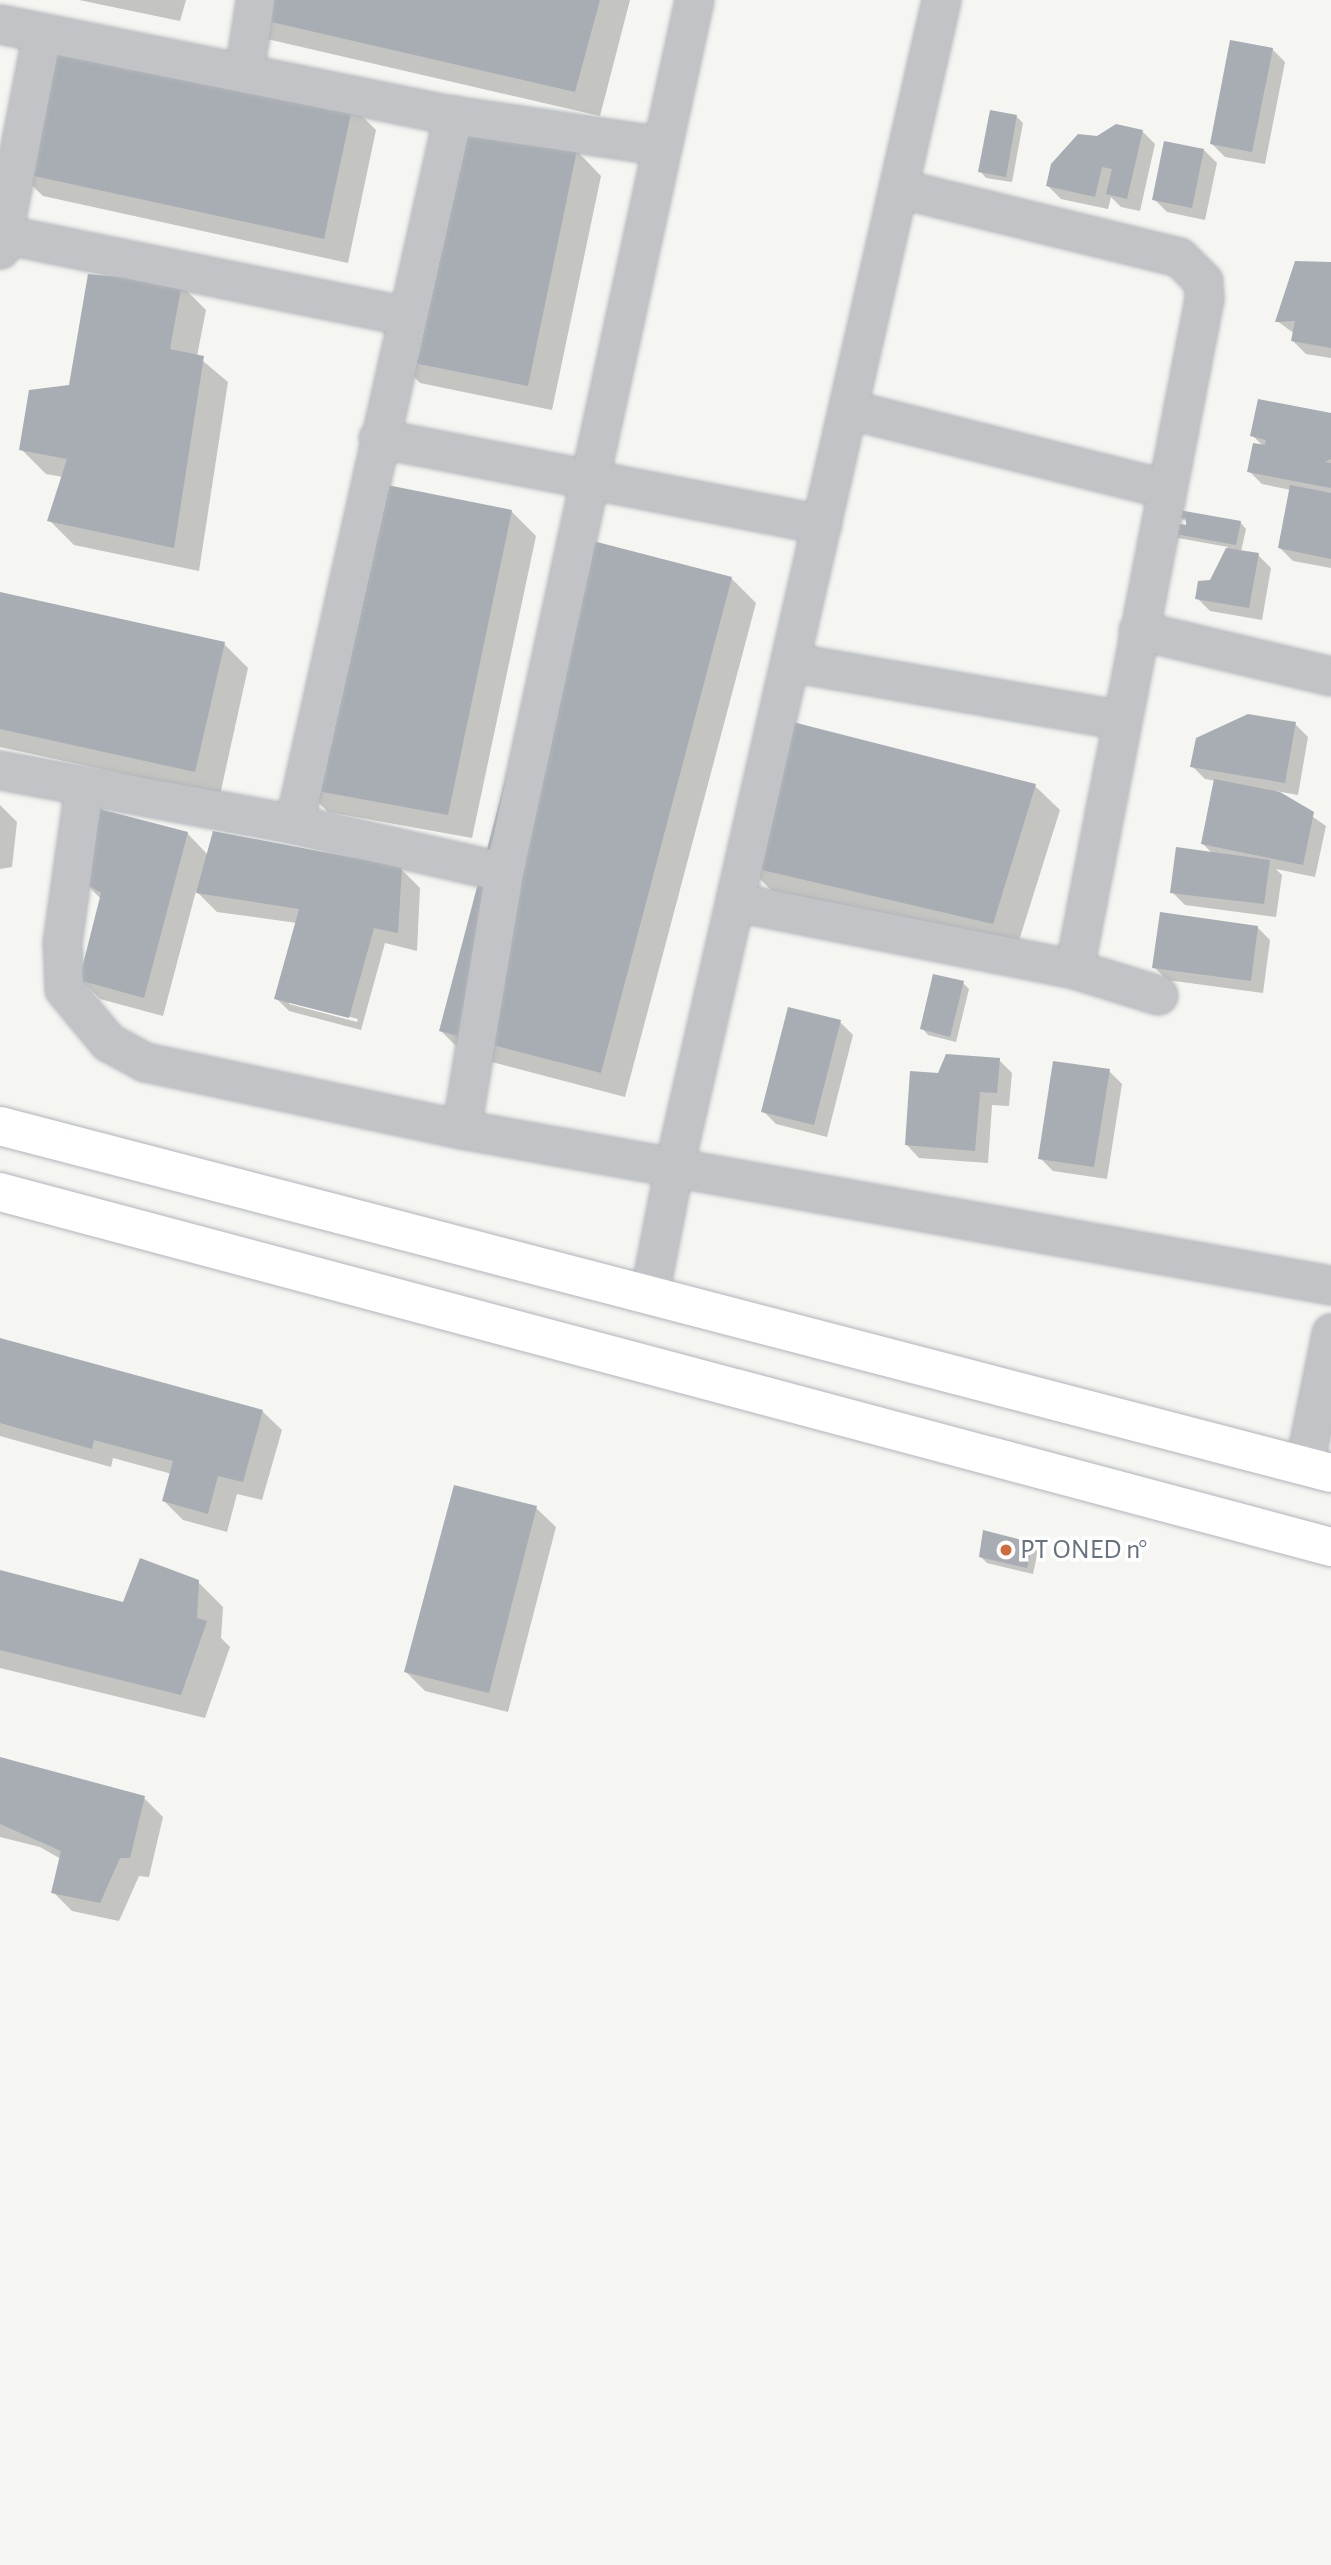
<!DOCTYPE html>
<meta charset="utf-8">
<style>
body{margin:0}
#map{position:relative;width:1331px;height:2565px;overflow:hidden;background:#f5f5f2;font-family:"Alegreya Sans",sans-serif}
div>[style]{position:absolute}
.shadow>*{inset:0;background:#0003}
.building>*{inset:0;background:#a7adb3}
.roads{filter:drop-shadow(0 0 2px #b1b5b9) drop-shadow(0 0 2px #b1b5b9)}
.street>*{height:37px;margin:-18.5px;padding:0 18.5px;transform-origin:18.5px;border-radius:18.5px;background:#c1c3c7}
.secondary>*{height:38px;margin:-19px;padding:0 19px;transform-origin:19px;border-radius:19px;background:#fff}
.dots>*{width:19px;height:19px;translate:-50% -50%;box-sizing:border-box;border:4px solid #fff;border-radius:50%}
span{translate:-50% -50%;white-space:nowrap;text-align:center;line-height:1.15;-webkit-text-stroke:7px #fff;paint-order:stroke}
.poi-label{font-size:28px;color:#677280}
.left{translate:0 -50%;text-align:left}
</style>
<div id="map">
<div class="shadow">
<i style="clip-path:polygon(79px 0,186px 0,180px 21px)"></i>
<i style="clip-path:polygon(244px 0,630px 0,600px 116px,267px 39px)"></i>
<i style="clip-path:polygon(1272px 49px,1285px 62px,1265px 164px,1225px 157px,1212px 144px)"></i>
<i style="clip-path:polygon(352px 106px,376px 130px,348px 263px,43px 196px,18px 172px)"></i>
<i style="clip-path:polygon(1017px 117px,1023px 123px,1012px 182px,986px 178px,980px 171px)"></i>
<i style="clip-path:polygon(1142px 131px,1155px 144px,1140px 211px,1121px 207px,1111px 197px,1108px 209px,1061px 199px,1048px 186px,1098px 138px)"></i>
<i style="clip-path:polygon(1204px 150px,1217px 163px,1205px 220px,1167px 212px,1154px 199px)"></i>
<i style="clip-path:polygon(577px 151px,601px 176px,552px 410px,420px 383px,396px 358px)"></i>
<i style="clip-path:polygon(1331px 264px,1331px 358px,1306px 354px,1293px 341px,1295px 334px,1277px 321px)"></i>
<i style="clip-path:polygon(181px 285px,206px 310px,197px 356px,228px 382px,199px 571px,74px 545px,49px 520px,63px 477px,46px 474px,21px 449px,71px 386px)"></i>
<i style="clip-path:polygon(1331px 415px,1331px 568px,1293px 561px,1280px 548px,1291px 490px,1262px 484px,1249px 471px,1264px 447px,1252px 435px)"></i>
<i style="clip-path:polygon(511px 511px,536px 536px,472px 838px,328px 812px,303px 787px)"></i>
<i style="clip-path:polygon(1173px 515px,1240px 522px,1246px 529px,1241px 552px,1258px 555px,1271px 568px,1262px 620px,1210px 611px,1197px 598px,1211px 582px,1228px 547px,1178px 538px,1172px 532px,1187px 527px,1188px 522px)"></i>
<i style="clip-path:polygon(571px 537px,732px 579px,756px 603px,625px 1097px,465px 1055px,441px 1031px)"></i>
<i style="clip-path:polygon(0 594px,224px 644px,248px 668px,220px 795px,0 747px)"></i>
<i style="clip-path:polygon(1295px 724px,1308px 737px,1298px 795px,1276px 791px,1326px 826px,1315px 877px,1276px 869px,1282px 875px,1276px 917px,1185px 905px,1172px 892px,1213px 854px,1202px 843px,1216px 781px,1205px 779px,1192px 766px)"></i>
<i style="clip-path:polygon(1035px 786px,1060px 810px,1017px 947px,771px 890px,747px 866px)"></i>
<i style="clip-path:polygon(0 805px,17px 822px,12px 867px,0 869px)"></i>
<i style="clip-path:polygon(evenodd,187px 833px,208px 855px,401px 869px,420px 888px,417px 951px,385px 943px,361px 1030px,289px 1011px,276px 998px,297px 923px,217px 912px,196px 891px,163px 1016px,100px 999px,80px 979px,101px 899px,81px 879px,187px 833px,289px 1001px,358px 1019px,357px 1022px,289px 1004px,289px 1001px)"></i>
<i style="clip-path:polygon(1257px 927px,1270px 940px,1263px 993px,1167px 980px,1154px 967px)"></i>
<i style="clip-path:polygon(963px 983px,969px 989px,956px 1042px,928px 1035px,922px 1028px)"></i>
<i style="clip-path:polygon(840px 1022px,853px 1035px,827px 1137px,776px 1124px,763px 1111px)"></i>
<i style="clip-path:polygon(999px 1060px,1012px 1073px,1009px 1106px,992px 1105px,988px 1163px,919px 1158px,906px 1144px,940px 1075px)"></i>
<i style="clip-path:polygon(1109px 1071px,1122px 1084px,1107px 1179px,1053px 1171px,1040px 1158px)"></i>
<i style="clip-path:polygon(0 1340px,262px 1411px,282px 1430px,262px 1500px,237px 1494px,227px 1532px,183px 1520px,164px 1501px,172px 1474px,113px 1458px,111px 1467px,0 1436px)"></i>
<i style="clip-path:polygon(536px 1508px,556px 1527px,508px 1712px,425px 1691px,406px 1672px)"></i>
<i style="clip-path:polygon(1032px 1545px,1038px 1551px,1033px 1574px,987px 1563px,981px 1557px)"></i>
<i style="clip-path:polygon(0 1572px,124px 1604px,198px 1582px,223px 1607px,221px 1638px,230px 1647px,205px 1718px,0 1668px)"></i>
<i style="clip-path:polygon(0 1759px,144px 1798px,163px 1817px,149px 1877px,139px 1876px,119px 1921px,72px 1911px,53px 1892px,61px 1859px,40px 1847px,0 1837px)"></i>
</div>
<div class="building">
<i style="clip-path:polygon(242px 0,600px 0,575px 92px,241px 15px)"></i>
<i style="clip-path:polygon(1230px 40px,1273px 48px,1252px 152px,1210px 144px)"></i>
<i style="clip-path:polygon(48px 45px,353px 104px,324px 239px,16px 172px)"></i>
<i style="clip-path:polygon(990px 110px,1017px 115px,1006px 177px,978px 172px)"></i>
<i style="clip-path:polygon(443px 122px,577px 150px,528px 386px,394px 359px)"></i>
<i style="clip-path:polygon(1116px 124px,1143px 130px,1127px 199px,1106px 194px,1112px 169px,1102px 167px,1095px 197px,1046px 186px,1051px 164px,1078px 134px,1097px 136px)"></i>
<i style="clip-path:polygon(1164px 141px,1204px 149px,1192px 208px,1152px 200px)"></i>
<i style="clip-path:polygon(1295px 261px,1331px 262px,1331px 348px,1291px 341px,1295px 321px,1275px 322px)"></i>
<i style="clip-path:polygon(88px 274px,182px 283px,170px 349px,204px 356px,174px 548px,47px 521px,67px 459px,19px 450px,29px 390px,69px 385px)"></i>
<i style="clip-path:polygon(1258px 399px,1331px 413px,1331px 459px,1325px 462px,1331px 463px,1331px 488px,1247px 472px,1253px 443px,1265px 445px,1266px 440px,1250px 436px)"></i>
<i style="clip-path:polygon(367px 481px,512px 510px,448px 815px,301px 788px)"></i>
<i style="clip-path:polygon(1290px 485px,1331px 493px,1331px 559px,1278px 548px)"></i>
<i style="clip-path:polygon(1173px 509px,1241px 521px,1236px 545px,1170px 533px,1172px 522px,1186px 525px,1186px 518px,1171px 516px)"></i>
<i style="clip-path:polygon(570px 535px,732px 577px,601px 1073px,439px 1031px)"></i>
<i style="clip-path:polygon(1226px 548px,1259px 553px,1249px 608px,1195px 599px,1198px 581px,1210px 580px)"></i>
<i style="clip-path:polygon(0 592px,225px 642px,195px 772px,0 729px)"></i>
<i style="clip-path:polygon(1248px 714px,1296px 722px,1285px 783px,1190px 767px,1196px 738px)"></i>
<i style="clip-path:polygon(777px 718px,1036px 784px,993px 924px,745px 866px)"></i>
<i style="clip-path:polygon(1214px 779px,1280px 792px,1314px 812px,1303px 865px,1201px 844px)"></i>
<i style="clip-path:polygon(96px 808px,188px 832px,144px 998px,79px 980px,101px 893px,79px 879px)"></i>
<i style="clip-path:polygon(213px 831px,402px 867px,398px 933px,374px 928px,349px 1018px,274px 999px,299px 909px,196px 893px)"></i>
<i style="clip-path:polygon(1176px 847px,1270px 860px,1264px 904px,1170px 893px)"></i>
<i style="clip-path:polygon(1160px 912px,1258px 926px,1251px 981px,1152px 968px)"></i>
<i style="clip-path:polygon(933px 974px,964px 981px,950px 1037px,920px 1029px)"></i>
<i style="clip-path:polygon(788px 1007px,841px 1020px,814px 1125px,761px 1112px)"></i>
<i style="clip-path:polygon(946px 1054px,1000px 1058px,997px 1093px,980px 1092px,975px 1151px,905px 1145px,910px 1071px,938px 1073px)"></i>
<i style="clip-path:polygon(1053px 1061px,1110px 1069px,1094px 1167px,1038px 1159px)"></i>
<i style="clip-path:polygon(0 1338px,263px 1410px,243px 1482px,218px 1476px,208px 1514px,162px 1501px,173px 1461px,94px 1440px,92px 1449px,0 1423px)"></i>
<i style="clip-path:polygon(454px 1485px,537px 1506px,489px 1693px,404px 1672px)"></i>
<i style="clip-path:polygon(983px 1530px,1033px 1543px,1027px 1568px,979px 1557px)"></i>
<i style="clip-path:polygon(140px 1558px,199px 1580px,197px 1618px,207px 1621px,181px 1695px,0 1650px,0 1570px,123px 1602px)"></i>
<i style="clip-path:polygon(0 1757px,145px 1796px,130px 1858px,120px 1858px,100px 1903px,51px 1893px,61px 1851px,0 1824px)"></i>
</div>
<div class="roads">
<div class="street">
<i style="left:0;top:24px;width:462px;rotate:11.4deg"></i>
<i style="left:453px;top:115px;width:211px;rotate:8.4deg"></i>
<i style="left:244px;top:72px;width:73px;rotate:-81.3deg"></i>
<i style="left:898px;top:188px;width:289px;rotate:13.8deg"></i>
<i style="left:1179px;top:257px;width:34px;rotate:45deg"></i>
<i style="left:1203px;top:281px;width:18px;rotate:87deg"></i>
<i style="left:1204px;top:299px;width:682px;rotate:100.98deg"></i>
<i style="left:3px;top:234px;width:410px;rotate:11.5deg"></i>
<i style="left:0;top:249px;width:220px;rotate:-79deg"></i>
<i style="left:848px;top:409px;width:328px;rotate:14.1deg"></i>
<i style="left:378px;top:438px;width:452px;rotate:11deg"></i>
<i style="left:1138px;top:630px;width:198px;rotate:13.4deg"></i>
<i style="left:790px;top:662px;width:336px;rotate:9.9deg"></i>
<i style="left:0;top:770px;width:299px;rotate:10.4deg"></i>
<i style="left:294px;top:824px;width:215px;rotate:12.9deg"></i>
<i style="left:84px;top:786px;width:158px;rotate:98deg"></i>
<i style="left:62px;top:942px;width:47px;rotate:87.6deg"></i>
<i style="left:64px;top:989px;width:69px;rotate:50.3deg"></i>
<i style="left:108px;top:1042px;width:42px;rotate:28.4deg"></i>
<i style="left:145px;top:1062px;width:323px;rotate:12deg"></i>
<i style="left:461px;top:1129px;width:884px;rotate:10.17deg"></i>
<i style="left:294px;top:824px;width:727px;rotate:-77.36deg"></i>
<i style="left:736px;top:902px;width:345px;rotate:11.2deg"></i>
<i style="left:1074px;top:969px;width:88px;rotate:17.2deg"></i>
<i style="left:461px;top:1129px;width:261px;rotate:-80.5deg"></i>
<i style="left:504px;top:872px;width:892px;rotate:-77.71deg"></i>
<i style="left:649px;top:1295px;width:131px;rotate:-79deg"></i>
<i style="left:674px;top:1166px;width:1196px;rotate:-77.1deg"></i>
<i style="left:1304px;top:1466px;width:136px;rotate:-78.5deg"></i>
</div>
<div class="secondary">
<i style="left:0;top:1126px;width:1375px;rotate:14.61deg"></i>
<i style="left:0;top:1192px;width:1378px;rotate:14.93deg"></i>
</div>
</div>
<div class="dots">
<i style="left:1006px;top:1550px;background:#cf6c38"></i>
</div>
<div class="poi-label">
<span class="left" style="left:1020px;top:1550px">PT ONED n°</span>
</div>
</div>
